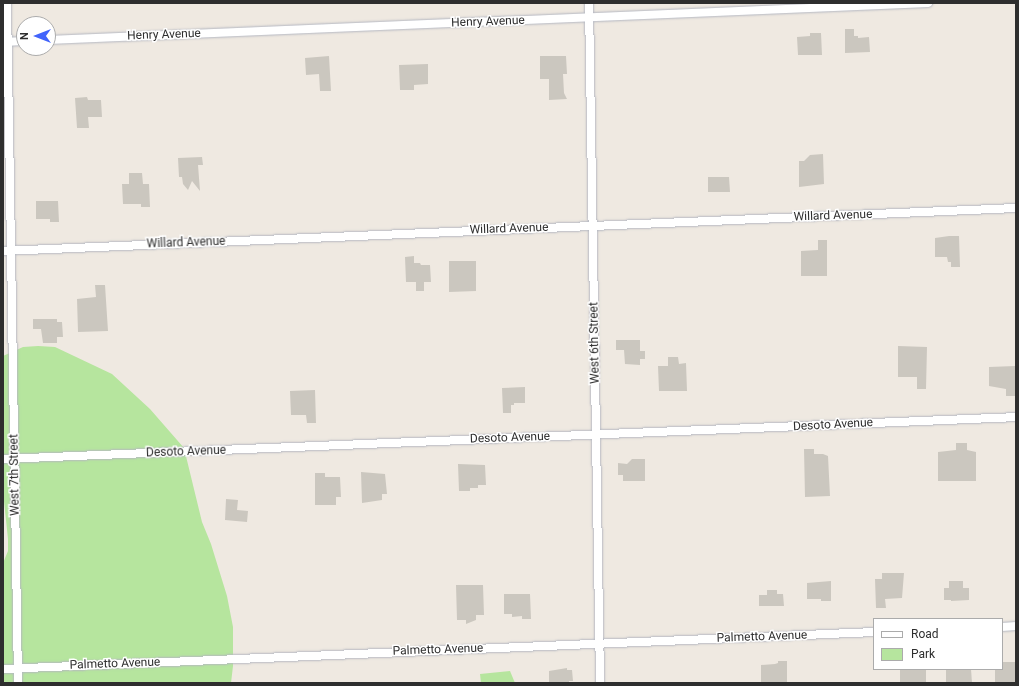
<!DOCTYPE html>
<style>
body{margin:0}
#map{position:relative;width:1019px;height:686px;overflow:hidden;background:#efe9e1;font-family:Roboto,sans-serif}
div>[style]{position:absolute}
.green>*{inset:0;background:#b6e59e}
.building>*{inset:0;background:#cbc7bf}
.roads{filter:drop-shadow(0 0 1px #b4b7c1) drop-shadow(0 0 1px #b4b7c1)}
.minor>*{height:8px;margin:-4px;padding:0 4px;transform-origin:4px;border-radius:4px;background:#fff}
span{translate:-50% -50%;white-space:nowrap;text-align:center;line-height:1.15;-webkit-text-stroke:3px #fff;paint-order:stroke}
.street-label{font-size:12px;color:#2e2e2e}
.frame{position:absolute;inset:0;border:4px solid #2e2e2e;pointer-events:none}
.legend{position:absolute;left:873px;top:618px;width:130px;height:52px;box-sizing:border-box;background:#fff;border:1px solid #ababab;margin:0;padding:5px 7px;list-style:none;font-size:12px;color:#2e2e2e}
.legend li{display:flex;align-items:center;gap:8px;height:20px}
.legend b{width:20px;border:1px solid #ababab}
.north{position:absolute;left:16px;top:16px;width:40px;height:40px;box-sizing:border-box;background:#fff;border:1px solid #ababab;border-radius:50%;rotate:270deg;font-size:11px;font-weight:700;line-height:16px;text-align:center;color:#2e2e2e}
.north::after{content:'';display:block;margin:auto;width:14px;height:18px;background:#4264fb;clip-path:polygon(50% 0,100% 100%,50% 72%,0 100%)}
</style>
<div id="map">
<div class="green">
<i style="clip-path:polygon(38px 346px,55px 347px,112px 374px,150px 409px,184px 448px,202px 522px,211px 544px,227px 596px,233px 627px,233px 666px,231px 683px,3px 683px,3px 563px,8px 551px,8px 539px,3px 492px,3px 356px,23px 347px)"></i>
<i style="clip-path:polygon(510px 671px,515px 683px,481px 683px,480px 674px)"></i>
</div>
<div class="building">
<i style="clip-path:polygon(845px 29px,854px 29px,854px 36px,858px 36px,858px 38px,869px 37px,870px 52px,845px 53px)"></i>
<i style="clip-path:polygon(810px 33px,821px 33px,822px 55px,798px 55px,797px 37px,810px 36px)"></i>
<i style="clip-path:polygon(329px 56px,331px 91px,320px 91px,319px 74px,306px 75px,305px 58px)"></i>
<i style="clip-path:polygon(540px 56px,566px 56px,567px 74px,563px 74px,564px 93px,567px 99px,549px 100px,549px 79px,540px 79px)"></i>
<i style="clip-path:polygon(428px 64px,428px 84px,414px 85px,414px 90px,400px 90px,399px 65px)"></i>
<i style="clip-path:polygon(87px 97px,88px 100px,101px 100px,102px 117px,88px 117px,89px 128px,77px 128px,75px 98px)"></i>
<i style="clip-path:polygon(823px 154px,824px 184px,799px 187px,799px 161px,804px 161px,810px 155px)"></i>
<i style="clip-path:polygon(202px 157px,203px 165px,198px 165px,200px 191px,192px 181px,188px 190px,183px 184px,182px 177px,179px 177px,178px 158px)"></i>
<i style="clip-path:polygon(129px 173px,142px 173px,143px 184px,149px 184px,150px 207px,141px 207px,141px 204px,123px 204px,122px 184px,129px 184px)"></i>
<i style="clip-path:polygon(708px 177px,729px 177px,730px 192px,708px 192px)"></i>
<i style="clip-path:polygon(36px 201px,58px 201px,59px 222px,50px 222px,50px 219px,36px 219px)"></i>
<i style="clip-path:polygon(949px 236px,959px 236px,960px 267px,951px 267px,951px 262px,948px 262px,947px 257px,935px 257px,935px 238px)"></i>
<i style="clip-path:polygon(818px 240px,827px 240px,827px 276px,801px 276px,801px 251px,818px 250px)"></i>
<i style="clip-path:polygon(414px 256px,414px 263px,420px 263px,421px 265px,430px 265px,431px 282px,424px 282px,424px 291px,416px 291px,416px 282px,406px 282px,405px 257px)"></i>
<i style="clip-path:polygon(449px 261px,476px 261px,476px 291px,449px 292px)"></i>
<i style="clip-path:polygon(95px 285px,105px 285px,108px 331px,78px 332px,77px 299px,96px 297px)"></i>
<i style="clip-path:polygon(33px 319px,57px 319px,57px 322px,62px 322px,63px 337px,57px 337px,57px 343px,43px 343px,41px 329px,33px 329px)"></i>
<i style="clip-path:polygon(616px 340px,640px 340px,640px 351px,645px 351px,645px 359px,640px 359px,640px 365px,625px 364px,624px 350px,616px 350px)"></i>
<i style="clip-path:polygon(898px 346px,927px 347px,926px 389px,917px 389px,917px 377px,898px 377px)"></i>
<i style="clip-path:polygon(668px 357px,678px 357px,679px 364px,686px 363px,687px 391px,659px 391px,658px 366px,668px 366px)"></i>
<i style="clip-path:polygon(1015px 366px,1015px 396px,1006px 396px,1006px 389px,989px 386px,989px 367px)"></i>
<i style="clip-path:polygon(525px 387px,525px 403px,514px 403px,514px 405px,511px 405px,511px 413px,503px 413px,502px 388px)"></i>
<i style="clip-path:polygon(315px 390px,316px 423px,307px 423px,306px 415px,291px 415px,290px 391px)"></i>
<i style="clip-path:polygon(956px 443px,967px 443px,967px 450px,976px 452px,976px 481px,938px 481px,938px 452px,956px 450px)"></i>
<i style="clip-path:polygon(804px 449px,814px 449px,814px 454px,823px 454px,828px 456px,830px 496px,805px 497px)"></i>
<i style="clip-path:polygon(632px 459px,645px 459px,645px 481px,623px 481px,623px 475px,618px 475px,618px 463px,627px 464px)"></i>
<i style="clip-path:polygon(458px 464px,485px 465px,486px 485px,478px 485px,478px 488px,470px 488px,470px 491px,459px 491px)"></i>
<i style="clip-path:polygon(361px 472px,385px 474px,387px 494px,382px 494px,382px 500px,362px 503px)"></i>
<i style="clip-path:polygon(315px 473px,325px 473px,325px 477px,340px 477px,341px 497px,336px 497px,336px 505px,315px 505px)"></i>
<i style="clip-path:polygon(226px 499px,238px 500px,237px 510px,248px 511px,247px 522px,225px 520px)"></i>
<i style="clip-path:polygon(882px 573px,904px 573px,902px 598px,885px 599px,886px 608px,876px 608px,875px 579px,882px 579px)"></i>
<i style="clip-path:polygon(831px 581px,831px 601px,821px 601px,821px 599px,807px 599px,807px 583px)"></i>
<i style="clip-path:polygon(949px 581px,963px 581px,963px 588px,969px 588px,969px 600px,951px 601px,951px 600px,944px 600px,944px 588px,949px 588px)"></i>
<i style="clip-path:polygon(456px 585px,483px 585px,484px 615px,476px 615px,476px 620px,466px 624px,466px 620px,457px 620px)"></i>
<i style="clip-path:polygon(767px 590px,777px 590px,777px 594px,783px 594px,784px 606px,759px 606px,759px 595px,767px 595px)"></i>
<i style="clip-path:polygon(504px 594px,530px 594px,531px 619px,522px 619px,522px 616px,512px 617px,512px 614px,504px 614px)"></i>
<i style="clip-path:polygon(778px 661px,787px 661px,787px 683px,761px 683px,761px 665px,775px 664px,778px 663px)"></i>
<i style="clip-path:polygon(1002px 662px,1016px 662px,1016px 683px,995px 683px,995px 669px,1002px 669px)"></i>
<i style="clip-path:polygon(567px 668px,567px 670px,572px 670px,573px 681px,569px 681px,569px 683px,549px 682px,549px 671px)"></i>
<i style="clip-path:polygon(900px 669px,926px 669px,926px 683px,900px 683px)"></i>
<i style="clip-path:polygon(946px 669px,971px 669px,972px 683px,946px 683px)"></i>
</div>
<div class="roads">
<div class="minor">
<i style="left:7px;top:3px;width:680px;rotate:89.07deg"></i>
<i style="left:589px;top:3px;width:680px;rotate:89.07deg"></i>
<i style="left:48px;top:40px;width:881px;rotate:-2.41deg"></i>
<i style="left:3px;top:42px;width:21px;rotate:-3deg"></i>
<i style="left:3px;top:251px;width:1014px;rotate:-2.43deg"></i>
<i style="left:3px;top:459px;width:1014px;rotate:-2.37deg"></i>
<i style="left:1002px;top:627px;width:14px;rotate:-4deg"></i>
<i style="left:3px;top:669px;width:872px;rotate:-2.43deg"></i>
</div>
</div>
<div class="street-label">
<span style="left:488px;top:22px;rotate:-2deg">Henry Avenue</span>
<span style="left:164px;top:35px;rotate:-2deg">Henry Avenue</span>
<span style="left:833px;top:216px;rotate:-2deg">Willard Avenue</span>
<span style="left:509px;top:229px;rotate:-2deg">Willard Avenue</span>
<span style="left:186px;top:243px;rotate:-2deg">Willard Avenue</span>
<span style="left:595px;top:343px;rotate:-91deg">West 6th Street</span>
<span style="left:833px;top:425px;rotate:-3deg">Desoto Avenue</span>
<span style="left:510px;top:438px;rotate:-2deg">Desoto Avenue</span>
<span style="left:186px;top:452px;rotate:-2deg">Desoto Avenue</span>
<span style="left:15px;top:475px;rotate:-91deg">West 7th Street</span>
<span style="left:762px;top:637px;rotate:-2deg">Palmetto Avenue</span>
<span style="left:438px;top:650px;rotate:-2deg">Palmetto Avenue</span>
<span style="left:115px;top:664px;rotate:-2deg">Palmetto Avenue</span>
</div>
<div class="frame"></div>
<ul class="legend">
<li><b style="height:5px;background:#fff"></b>Road</li>
<li><b style="height:11px;background:#b6e59e"></b>Park</li>
</ul>
<div class="north">N</div>
</div>
